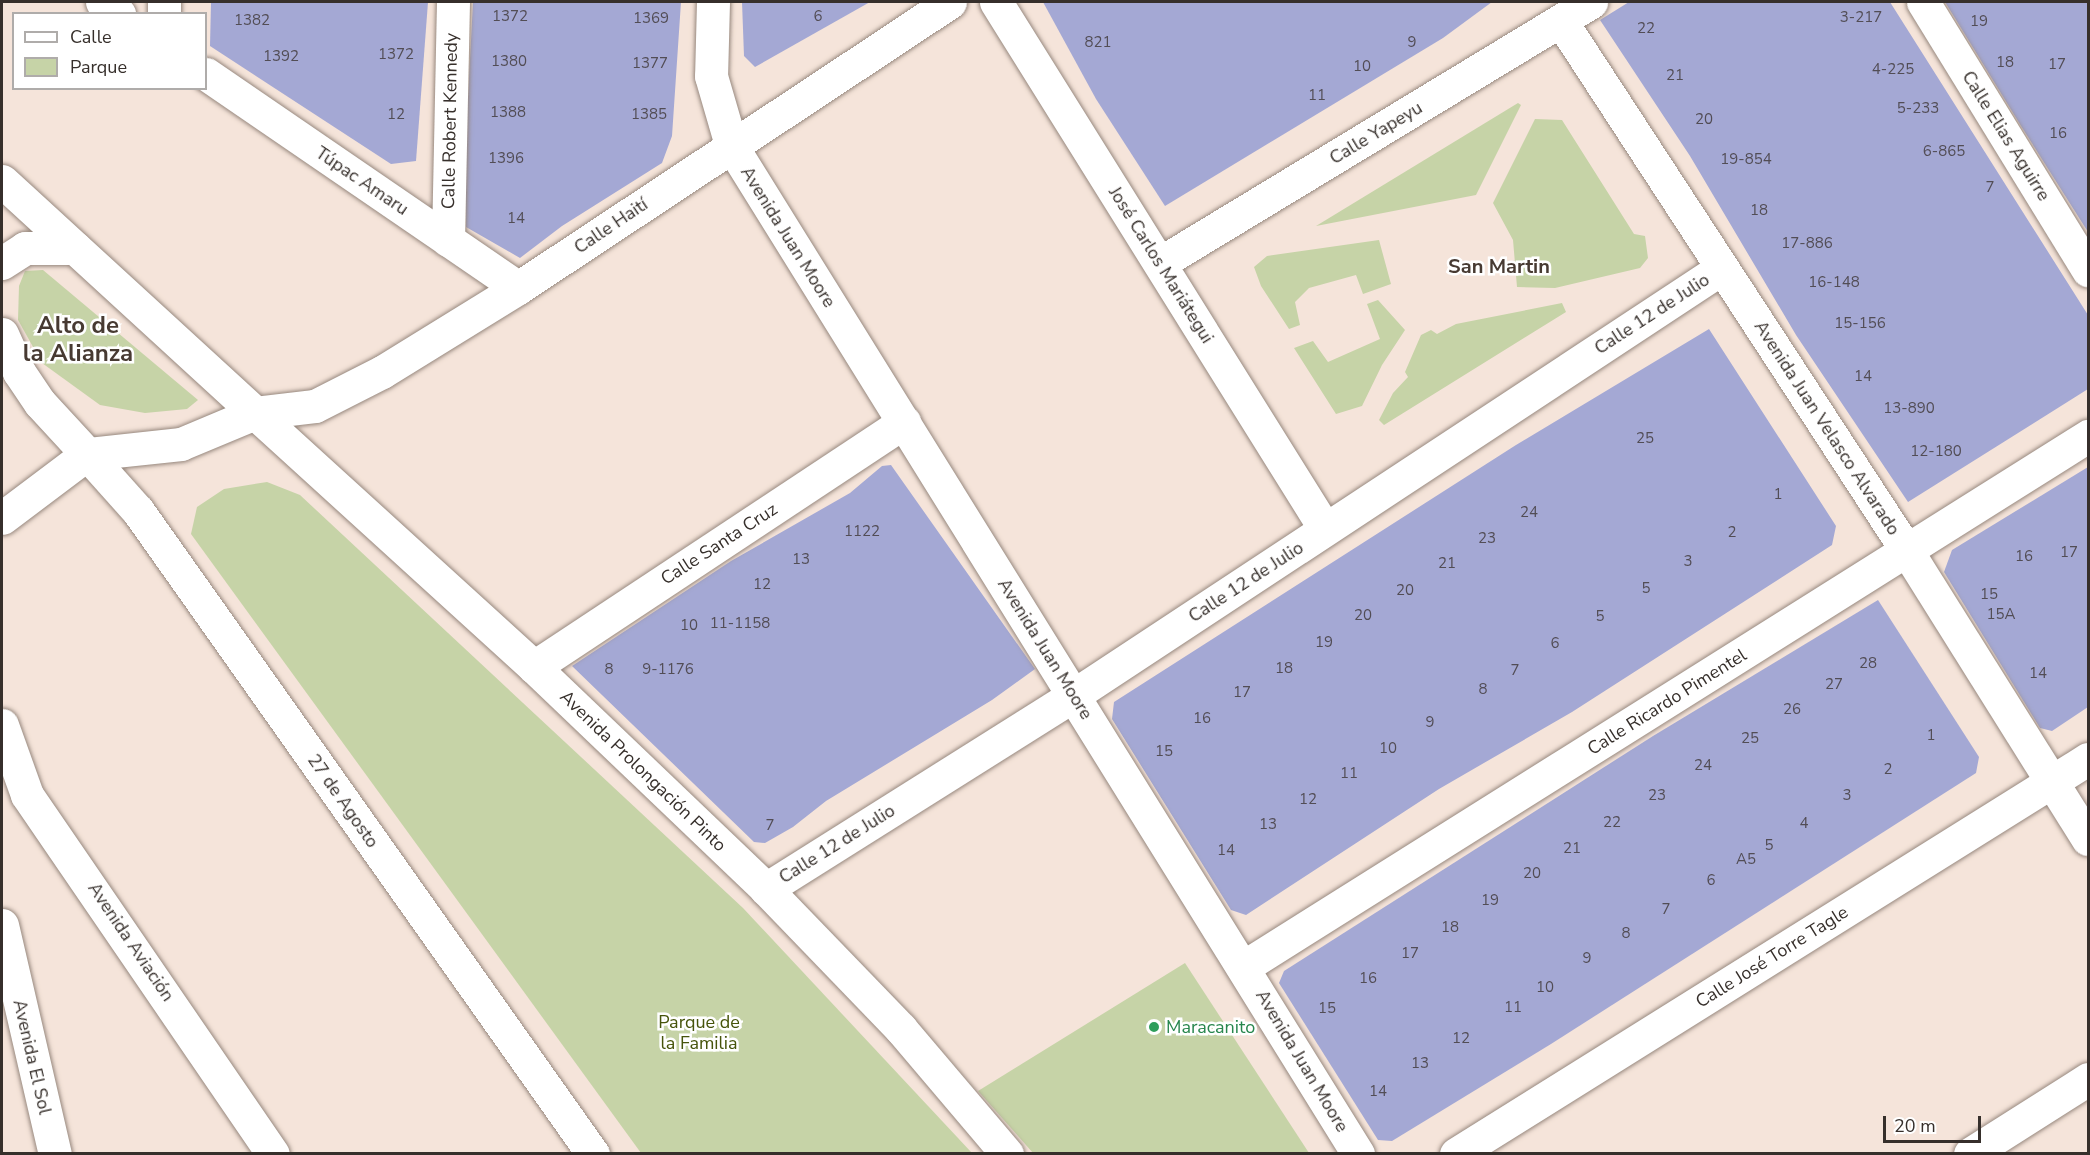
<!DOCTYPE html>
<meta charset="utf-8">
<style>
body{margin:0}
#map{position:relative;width:2090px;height:1155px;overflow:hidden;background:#f5e4da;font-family:"Nunito Sans",sans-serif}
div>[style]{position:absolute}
.green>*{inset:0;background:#c6d3a7}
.building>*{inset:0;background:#a4a8d4}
.roads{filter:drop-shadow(0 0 2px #97887e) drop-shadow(0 0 2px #97887e)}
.minor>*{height:33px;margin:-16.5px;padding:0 16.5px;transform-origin:16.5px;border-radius:16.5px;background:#fff}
.major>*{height:33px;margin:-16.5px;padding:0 16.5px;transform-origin:16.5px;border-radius:16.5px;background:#fff}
.dots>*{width:16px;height:16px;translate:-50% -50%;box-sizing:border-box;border:3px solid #fff;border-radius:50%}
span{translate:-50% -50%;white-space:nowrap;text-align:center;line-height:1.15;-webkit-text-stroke:5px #fff;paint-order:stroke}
.number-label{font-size:15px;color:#524d55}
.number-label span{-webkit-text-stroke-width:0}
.street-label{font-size:18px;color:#362f2b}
.park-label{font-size:18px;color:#46540b}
.leisure-label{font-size:18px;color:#27864d}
.left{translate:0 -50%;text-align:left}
.neighbourhood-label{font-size:20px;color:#473a32;font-weight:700}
.district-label{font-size:24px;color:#473a32;font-weight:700}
.frame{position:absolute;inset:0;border:3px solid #362f2b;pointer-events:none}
.legend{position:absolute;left:12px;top:12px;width:195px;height:78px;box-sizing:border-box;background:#fff;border:2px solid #afacaa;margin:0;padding:8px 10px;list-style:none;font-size:18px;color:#362f2b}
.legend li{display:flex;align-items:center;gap:12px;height:30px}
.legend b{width:30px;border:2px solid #afacaa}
.scale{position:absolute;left:1883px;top:1116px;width:98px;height:27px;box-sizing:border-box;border:3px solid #362f2b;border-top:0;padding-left:8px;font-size:18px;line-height:21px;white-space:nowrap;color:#362f2b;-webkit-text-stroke:4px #fff;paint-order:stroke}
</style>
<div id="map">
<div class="green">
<i style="clip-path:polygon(1518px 103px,1521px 105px,1476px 195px,1316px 226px)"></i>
<i style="clip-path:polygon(1535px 119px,1562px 120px,1634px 234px,1645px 236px,1648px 258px,1640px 268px,1555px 288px,1517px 287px,1513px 240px,1493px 203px)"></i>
<i style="clip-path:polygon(1379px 240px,1391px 284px,1363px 294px,1356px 275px,1309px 288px,1295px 302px,1300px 325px,1289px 329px,1261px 286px,1254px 267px,1267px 256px)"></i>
<i style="clip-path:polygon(43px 270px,198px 400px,187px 409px,145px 413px,100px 405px,42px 363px,18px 320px,19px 286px,25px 271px)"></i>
<i style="clip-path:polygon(1378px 300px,1405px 330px,1382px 365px,1362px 406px,1336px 414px,1294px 348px,1313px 341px,1328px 362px,1380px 339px,1367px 304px)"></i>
<i style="clip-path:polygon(1562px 303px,1566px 312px,1384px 425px,1379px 420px,1393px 393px,1408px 377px,1405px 372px,1421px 335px,1431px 330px,1437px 334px,1456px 324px)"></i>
<i style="clip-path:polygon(267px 482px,300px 495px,743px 908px,972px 1153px,641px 1153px,191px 534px,197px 507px,224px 489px)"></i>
<i style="clip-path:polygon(1185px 963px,1309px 1153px,1033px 1153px,978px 1091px)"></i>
</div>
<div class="building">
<i style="clip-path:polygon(211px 2px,428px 2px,416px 161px,391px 164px,210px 46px)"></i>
<i style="clip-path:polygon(473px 2px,681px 2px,672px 136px,662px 163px,562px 226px,520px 258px,466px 227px,466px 136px)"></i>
<i style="clip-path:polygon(742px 2px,870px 2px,755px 67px,744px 56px)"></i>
<i style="clip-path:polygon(1043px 2px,1492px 2px,1443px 38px,1165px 206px,1096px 99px)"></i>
<i style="clip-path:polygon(1629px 2px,1890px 2px,2088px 315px,2088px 389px,1908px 502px,1796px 335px,1690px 156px,1600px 20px)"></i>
<i style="clip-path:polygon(1945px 2px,2088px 2px,2088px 232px,2021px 126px)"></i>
<i style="clip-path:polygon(1709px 329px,1836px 526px,1832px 545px,1572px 712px,1439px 789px,1246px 915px,1231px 910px,1112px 719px,1114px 702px,1516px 445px)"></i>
<i style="clip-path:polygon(891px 465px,1035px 669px,992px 700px,826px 801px,793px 827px,765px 843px,754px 842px,572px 666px,731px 561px,850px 493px,882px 466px)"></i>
<i style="clip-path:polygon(2088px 467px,2088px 707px,2052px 731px,2040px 728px,1944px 572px,1952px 550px)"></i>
<i style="clip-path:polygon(1878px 600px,1979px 757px,1976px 773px,1551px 1044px,1392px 1141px,1378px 1140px,1279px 983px,1284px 971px,1653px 736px)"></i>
</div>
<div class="roads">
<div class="minor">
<i style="left:102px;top:2px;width:21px;rotate:35deg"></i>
<i style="left:713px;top:2px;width:74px;rotate:91.5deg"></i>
<i style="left:711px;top:76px;width:72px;rotate:73.8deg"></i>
<i style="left:731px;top:145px;width:1188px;rotate:58.14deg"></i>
<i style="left:996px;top:2px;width:621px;rotate:58.02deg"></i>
<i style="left:1923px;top:2px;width:315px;rotate:58.4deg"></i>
<i style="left:164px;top:14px;width:12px;rotate:-90deg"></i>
<i style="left:1561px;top:21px;width:633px;rotate:56.86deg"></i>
<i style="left:1907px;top:551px;width:340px;rotate:57.9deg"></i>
<i style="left:206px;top:74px;width:378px;rotate:34.4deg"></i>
<i style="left:448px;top:240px;width:238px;rotate:-88.8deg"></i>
<i style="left:1160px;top:263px;width:504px;rotate:-31.2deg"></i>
<i style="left:255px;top:413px;width:377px;rotate:42.3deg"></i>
<i style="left:534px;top:667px;width:321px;rotate:43.7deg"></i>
<i style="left:766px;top:889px;width:194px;rotate:46deg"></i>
<i style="left:901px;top:1029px;width:164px;rotate:49.7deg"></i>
<i style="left:255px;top:413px;width:60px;rotate:-6.7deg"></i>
<i style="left:315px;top:406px;width:75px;rotate:-26.9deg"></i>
<i style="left:382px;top:372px;width:160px;rotate:-31.7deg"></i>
<i style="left:518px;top:288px;width:518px;rotate:-33.51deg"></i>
<i style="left:87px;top:454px;width:76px;rotate:48.2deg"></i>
<i style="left:138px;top:511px;width:788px;rotate:54.72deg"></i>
<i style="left:534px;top:667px;width:444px;rotate:-33.5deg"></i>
<i style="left:2px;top:725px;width:74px;rotate:70.3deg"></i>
<i style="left:27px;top:795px;width:435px;rotate:55.6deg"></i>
<i style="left:766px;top:889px;width:364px;rotate:-32.2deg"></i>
<i style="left:1074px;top:695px;width:776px;rotate:-33.38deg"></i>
<i style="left:1245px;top:966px;width:996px;rotate:-32.16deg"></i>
<i style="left:1456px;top:1154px;width:745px;rotate:-32.01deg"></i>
<i style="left:1970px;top:1154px;width:140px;rotate:-32.4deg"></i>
</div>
<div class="major">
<i style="left:2px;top:181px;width:343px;rotate:42.5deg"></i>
<i style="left:255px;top:413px;width:80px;rotate:157.3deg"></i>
<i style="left:181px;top:444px;width:95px;rotate:173.9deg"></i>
<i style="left:87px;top:454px;width:106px;rotate:143deg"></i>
<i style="left:2px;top:263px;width:27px;rotate:-33deg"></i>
<i style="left:25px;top:248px;width:50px"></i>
<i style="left:2px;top:334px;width:42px;rotate:65.9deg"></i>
<i style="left:19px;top:372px;width:37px;rotate:56deg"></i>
<i style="left:40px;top:403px;width:69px;rotate:47.3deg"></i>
<i style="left:2px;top:925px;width:235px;rotate:77deg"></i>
</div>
</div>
<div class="dots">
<i style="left:1154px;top:1027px;background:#2e9e5b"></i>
</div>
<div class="number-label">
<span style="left:510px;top:17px">1372</span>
<span style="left:818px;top:17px">6</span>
<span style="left:1861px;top:18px">3-217</span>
<span style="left:651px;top:19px">1369</span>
<span style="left:252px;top:21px">1382</span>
<span style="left:1979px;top:22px">19</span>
<span style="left:1646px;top:29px">22</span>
<span style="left:1098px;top:43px">821</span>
<span style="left:1412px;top:43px">9</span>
<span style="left:396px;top:55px">1372</span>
<span style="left:281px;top:57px">1392</span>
<span style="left:509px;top:62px">1380</span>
<span style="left:2005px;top:63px">18</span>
<span style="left:650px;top:64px">1377</span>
<span style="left:2057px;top:65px">17</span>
<span style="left:1362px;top:67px">10</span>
<span style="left:1893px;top:70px">4-225</span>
<span style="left:1675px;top:76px">21</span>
<span style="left:1317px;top:96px">11</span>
<span style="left:1918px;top:109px">5-233</span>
<span style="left:508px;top:113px">1388</span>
<span style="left:396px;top:115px">12</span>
<span style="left:649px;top:115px">1385</span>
<span style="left:1704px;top:120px">20</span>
<span style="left:2058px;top:134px">16</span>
<span style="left:1944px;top:152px">6-865</span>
<span style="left:506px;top:159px">1396</span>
<span style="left:1746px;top:160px">19-854</span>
<span style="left:1990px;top:188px">7</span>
<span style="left:1759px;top:211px">18</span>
<span style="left:516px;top:219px">14</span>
<span style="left:1807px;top:244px">17-886</span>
<span style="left:1834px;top:283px">16-148</span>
<span style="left:1860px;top:324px">15-156</span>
<span style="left:1863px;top:377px">14</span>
<span style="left:1909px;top:409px">13-890</span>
<span style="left:1645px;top:439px">25</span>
<span style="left:1936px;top:452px">12-180</span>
<span style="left:1778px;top:495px">1</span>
<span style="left:1529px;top:513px">24</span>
<span style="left:862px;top:532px">1122</span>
<span style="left:1732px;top:533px">2</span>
<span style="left:1487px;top:539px">23</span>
<span style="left:2069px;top:553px">17</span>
<span style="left:2024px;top:557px">16</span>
<span style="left:801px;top:560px">13</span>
<span style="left:1688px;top:562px">3</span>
<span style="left:1447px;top:564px">21</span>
<span style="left:762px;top:585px">12</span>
<span style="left:1646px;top:589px">5</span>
<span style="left:1405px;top:591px">20</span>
<span style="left:1989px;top:595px">15</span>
<span style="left:2001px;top:615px">15A</span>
<span style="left:1363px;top:616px">20</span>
<span style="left:1600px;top:617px">5</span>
<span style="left:740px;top:624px">11-1158</span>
<span style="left:689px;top:626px">10</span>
<span style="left:1324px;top:643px">19</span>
<span style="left:1555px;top:644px">6</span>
<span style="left:1868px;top:664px">28</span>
<span style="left:1284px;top:669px">18</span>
<span style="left:609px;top:670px">8</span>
<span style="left:668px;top:670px">9-1176</span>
<span style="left:1515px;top:671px">7</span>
<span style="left:2038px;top:674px">14</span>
<span style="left:1834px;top:685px">27</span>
<span style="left:1483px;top:690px">8</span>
<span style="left:1242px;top:693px">17</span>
<span style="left:1792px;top:710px">26</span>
<span style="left:1202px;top:719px">16</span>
<span style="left:1430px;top:723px">9</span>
<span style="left:1931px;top:736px">1</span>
<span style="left:1750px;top:739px">25</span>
<span style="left:1388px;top:749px">10</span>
<span style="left:1164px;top:752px">15</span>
<span style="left:1703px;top:766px">24</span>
<span style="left:1888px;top:770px">2</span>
<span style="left:1349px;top:774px">11</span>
<span style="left:1657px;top:796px">23</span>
<span style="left:1847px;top:796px">3</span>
<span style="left:1308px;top:800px">12</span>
<span style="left:1612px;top:823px">22</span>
<span style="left:1804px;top:824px">4</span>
<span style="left:1268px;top:825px">13</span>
<span style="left:770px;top:826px">7</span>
<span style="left:1769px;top:846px">5</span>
<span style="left:1572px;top:849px">21</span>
<span style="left:1226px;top:851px">14</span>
<span style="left:1746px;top:860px">A5</span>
<span style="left:1532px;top:874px">20</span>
<span style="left:1711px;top:881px">6</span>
<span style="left:1490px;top:901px">19</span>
<span style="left:1666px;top:910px">7</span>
<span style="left:1450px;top:928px">18</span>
<span style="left:1626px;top:934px">8</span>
<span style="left:1410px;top:954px">17</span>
<span style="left:1587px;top:959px">9</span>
<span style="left:1368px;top:979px">16</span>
<span style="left:1545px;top:988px">10</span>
<span style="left:1513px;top:1008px">11</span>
<span style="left:1327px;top:1009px">15</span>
<span style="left:1461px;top:1039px">12</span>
<span style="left:1420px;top:1064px">13</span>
<span style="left:1378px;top:1092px">14</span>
</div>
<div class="street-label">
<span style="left:450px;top:121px;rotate:-89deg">Calle Robert Kennedy</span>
<span style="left:1376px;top:133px;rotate:-31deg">Calle Yapeyu</span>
<span style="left:2006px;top:136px;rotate:58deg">Calle Elias Aguirre</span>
<span style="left:362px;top:181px;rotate:34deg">Túpac Amaru</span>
<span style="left:611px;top:226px;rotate:-34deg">Calle Haití</span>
<span style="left:788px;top:237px;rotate:58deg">Avenida Juan Moore</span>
<span style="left:1161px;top:265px;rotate:58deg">José Carlos Mariátegui</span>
<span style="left:1652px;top:314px;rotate:-33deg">Calle 12 de Julio</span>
<span style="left:1827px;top:428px;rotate:57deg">Avenida Juan Velasco Alvarado</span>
<span style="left:719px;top:544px;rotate:-33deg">Calle Santa Cruz</span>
<span style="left:1246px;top:582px;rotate:-33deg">Calle 12 de Julio</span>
<span style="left:1045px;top:649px;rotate:58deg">Avenida Juan Moore</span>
<span style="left:1667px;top:702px;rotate:-32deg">Calle Ricardo Pimentel</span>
<span style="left:643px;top:771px;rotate:44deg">Avenida Prolongación Pinto</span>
<span style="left:343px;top:801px;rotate:55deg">27 de Agosto</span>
<span style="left:837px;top:844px;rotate:-32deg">Calle 12 de Julio</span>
<span style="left:131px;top:942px;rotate:56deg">Avenida Aviación</span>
<span style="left:1772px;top:957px;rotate:-32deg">Calle José Torre Tagle</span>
<span style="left:32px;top:1057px;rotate:77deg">Avenida El Sol</span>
<span style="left:1302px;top:1061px;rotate:59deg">Avenida Juan Moore</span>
</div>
<div class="park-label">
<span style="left:699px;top:1033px">Parque de<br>la Familia</span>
</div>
<div class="leisure-label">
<span class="left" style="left:1166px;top:1027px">Maracanito</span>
</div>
<div class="neighbourhood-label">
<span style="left:1499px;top:266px">San Martin</span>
</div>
<div class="district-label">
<span style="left:78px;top:340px">Alto de<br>la Alianza</span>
</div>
<div class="frame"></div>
<ul class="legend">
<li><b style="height:8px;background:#fff"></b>Calle</li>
<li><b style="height:16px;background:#c6d3a7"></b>Parque</li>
</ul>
<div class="scale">20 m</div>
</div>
